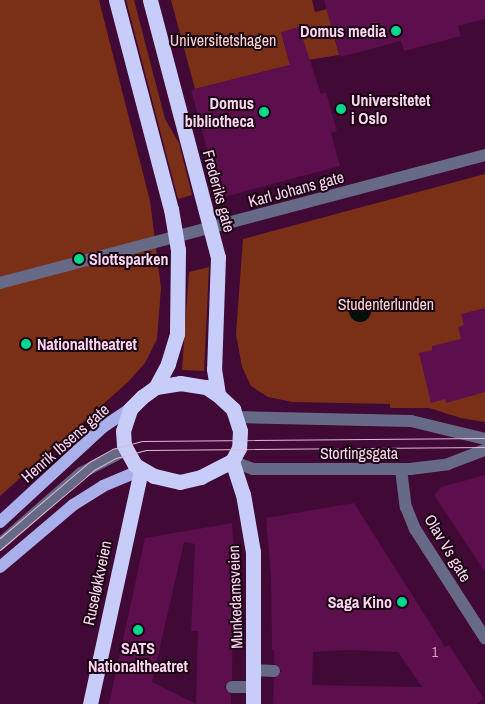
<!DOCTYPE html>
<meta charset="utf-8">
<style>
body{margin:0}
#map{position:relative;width:485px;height:704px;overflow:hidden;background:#410935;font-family:"Archivo Narrow",sans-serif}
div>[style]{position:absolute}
.green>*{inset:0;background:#7a3017}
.water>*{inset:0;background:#011007}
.round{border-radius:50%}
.building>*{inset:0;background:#5d0e4c}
.minor>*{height:12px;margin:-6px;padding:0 6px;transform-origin:6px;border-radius:6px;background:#666a87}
.major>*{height:12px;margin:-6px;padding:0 6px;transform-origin:6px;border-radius:6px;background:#a8afea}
.highway>*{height:15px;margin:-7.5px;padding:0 7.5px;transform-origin:7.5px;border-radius:7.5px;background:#c7cdf8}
.tram>*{height:1px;margin:-0.5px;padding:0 0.5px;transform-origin:0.5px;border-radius:0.5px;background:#dfb9d3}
.dots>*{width:14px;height:14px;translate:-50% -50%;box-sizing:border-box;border:2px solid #1b0515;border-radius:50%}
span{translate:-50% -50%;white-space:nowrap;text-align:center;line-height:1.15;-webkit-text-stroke:4px #1b0515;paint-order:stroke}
.number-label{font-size:14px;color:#d3a5c6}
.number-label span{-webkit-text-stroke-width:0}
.poi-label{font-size:16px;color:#fad7ee;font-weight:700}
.right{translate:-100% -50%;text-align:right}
.left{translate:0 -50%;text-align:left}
.park-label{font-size:16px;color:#f8d8ce}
.street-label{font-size:16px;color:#fad7ee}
</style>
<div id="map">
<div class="green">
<i style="clip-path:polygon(0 0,99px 0,150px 201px,161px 288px,157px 339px,145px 363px,128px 382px,0 496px)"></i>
<i style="clip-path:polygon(126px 0,134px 0,165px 119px,179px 143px,192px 195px,178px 199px)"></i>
<i style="clip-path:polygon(171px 0,312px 0,315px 12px,327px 9px,339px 55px,308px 60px,281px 32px,290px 65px,195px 89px)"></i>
<i style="clip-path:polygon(485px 174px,485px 422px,461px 418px,429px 408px,390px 408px,390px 404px,293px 402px,268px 397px,251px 386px,242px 367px,236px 334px,243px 239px)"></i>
<i style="clip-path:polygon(209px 267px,204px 371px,182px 370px,189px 272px)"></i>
</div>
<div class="water">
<i class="round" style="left:349px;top:300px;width:22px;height:22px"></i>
</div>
<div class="building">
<i style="clip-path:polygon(324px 0,485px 0,485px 19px,458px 26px,461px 36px,404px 51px,401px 41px,340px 57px)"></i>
<i style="clip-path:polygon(299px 27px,321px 94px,326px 92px,337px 131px,331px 133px,340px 166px,220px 198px,191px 90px,290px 65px,281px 32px)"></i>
<i style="clip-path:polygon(485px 308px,485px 392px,446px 403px,445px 399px,431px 403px,419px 353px,432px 350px,432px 346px,461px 339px,458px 327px,464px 325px,461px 314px)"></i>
<i style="clip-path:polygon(485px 475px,485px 572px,434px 495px,441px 487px)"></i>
<i style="clip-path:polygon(evenodd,354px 503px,445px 647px,449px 645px,484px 699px,477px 704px,273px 704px,274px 679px,282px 671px,274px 663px,274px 650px,272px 650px,271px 577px,266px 518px,354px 503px,347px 650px,398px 652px,422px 687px,312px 685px,313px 652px,347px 650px)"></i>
<i style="clip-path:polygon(232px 523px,238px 611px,233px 611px,232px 679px,224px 687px,231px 695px,231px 704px,196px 704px,198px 631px,191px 631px,195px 544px,184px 542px,152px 682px,196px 704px,109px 704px,145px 538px)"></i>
</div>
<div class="minor">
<i style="left:0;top:283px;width:502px;rotate:-14.78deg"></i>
<i style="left:237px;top:417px;width:174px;rotate:1.3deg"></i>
<i style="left:411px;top:421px;width:76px;rotate:13.7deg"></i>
<i style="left:232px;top:461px;width:22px;rotate:21deg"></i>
<i style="left:253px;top:469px;width:157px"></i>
<i style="left:410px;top:469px;width:38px;rotate:-7deg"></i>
<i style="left:448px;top:464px;width:40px;rotate:-21deg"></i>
<i style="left:401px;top:469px;width:38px;rotate:83deg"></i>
<i style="left:406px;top:507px;width:24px;rotate:68deg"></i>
<i style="left:415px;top:529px;width:130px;rotate:57.3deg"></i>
<i style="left:0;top:544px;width:108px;rotate:-41.2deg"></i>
<i style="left:81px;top:473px;width:51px;rotate:-27.1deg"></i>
<i style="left:254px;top:670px;width:20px;rotate:3deg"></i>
<i style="left:232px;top:687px;width:21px"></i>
</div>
<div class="major">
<i style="left:0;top:522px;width:140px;rotate:-42.7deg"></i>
<i style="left:103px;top:427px;width:32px;rotate:-34deg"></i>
<i style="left:0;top:567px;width:96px;rotate:-40.3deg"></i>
<i style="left:73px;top:505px;width:36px;rotate:-32deg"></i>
<i style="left:103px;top:486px;width:41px;rotate:-22.8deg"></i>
</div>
<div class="highway">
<i style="left:116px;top:0;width:216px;rotate:75.3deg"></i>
<i style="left:171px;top:209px;width:42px;rotate:80.3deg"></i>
<i style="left:178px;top:250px;width:84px;rotate:90.7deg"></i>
<i style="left:177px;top:334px;width:31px;rotate:107deg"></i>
<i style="left:168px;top:364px;width:26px;rotate:118deg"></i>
<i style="left:150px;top:0;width:266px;rotate:75.2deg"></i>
<i style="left:218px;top:257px;width:112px;rotate:92deg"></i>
<i style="left:214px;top:369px;width:26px;rotate:81deg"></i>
<i style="left:180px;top:383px;width:26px;rotate:9deg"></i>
<i style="left:206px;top:387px;width:14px;rotate:34deg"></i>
<i style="left:218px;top:395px;width:21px;rotate:43deg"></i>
<i style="left:233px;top:409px;width:23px;rotate:72deg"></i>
<i style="left:240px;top:431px;width:17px;rotate:93deg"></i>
<i style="left:239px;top:448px;width:15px;rotate:118deg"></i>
<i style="left:232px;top:461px;width:35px;rotate:153deg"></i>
<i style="left:201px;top:477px;width:22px;rotate:167deg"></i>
<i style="left:180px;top:482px;width:27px;rotate:-167deg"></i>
<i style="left:154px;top:476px;width:22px;rotate:-150deg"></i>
<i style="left:135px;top:465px;width:23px;rotate:-119deg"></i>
<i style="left:124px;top:445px;width:14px;rotate:-94deg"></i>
<i style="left:123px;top:431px;width:23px;rotate:-72deg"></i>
<i style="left:130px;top:409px;width:17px;rotate:-45deg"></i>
<i style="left:142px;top:397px;width:17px;rotate:-36deg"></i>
<i style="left:156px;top:387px;width:24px;rotate:-9deg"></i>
<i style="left:232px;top:461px;width:35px;rotate:72deg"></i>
<i style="left:243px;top:494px;width:59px;rotate:80.2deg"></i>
<i style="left:253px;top:552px;width:152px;rotate:90deg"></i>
<i style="left:90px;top:704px;width:239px;rotate:-77.7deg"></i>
</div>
<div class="tram">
<i style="left:0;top:538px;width:117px;rotate:-40.5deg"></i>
<i style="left:89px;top:462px;width:26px;rotate:-29deg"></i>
<i style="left:112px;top:449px;width:31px;rotate:-15deg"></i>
<i style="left:142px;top:441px;width:343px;rotate:-0.5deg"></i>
<i style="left:0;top:550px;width:123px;rotate:-40.4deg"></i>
<i style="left:94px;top:470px;width:25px;rotate:-29deg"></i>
<i style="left:116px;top:458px;width:30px;rotate:-15deg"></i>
<i style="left:145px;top:450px;width:340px;rotate:-0.5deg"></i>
</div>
<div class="dots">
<i style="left:396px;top:31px;background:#00d98c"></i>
<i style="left:341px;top:109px;background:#00d98c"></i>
<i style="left:264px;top:112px;background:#00d98c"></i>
<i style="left:79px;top:259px;background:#00d98c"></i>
<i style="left:26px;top:344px;background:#00d98c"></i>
<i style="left:402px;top:602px;background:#00d98c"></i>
<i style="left:138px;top:630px;background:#00d98c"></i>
</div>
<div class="number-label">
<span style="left:435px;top:652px">1</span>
</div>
<div class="poi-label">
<span class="right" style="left:386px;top:31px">Domus media</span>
<span class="left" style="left:351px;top:109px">Universitetet<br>i Oslo</span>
<span class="right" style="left:254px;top:112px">Domus<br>bibliotheca</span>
<span class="left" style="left:89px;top:259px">Slottsparken</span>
<span class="left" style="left:37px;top:344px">Nationaltheatret</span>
<span class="right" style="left:392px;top:602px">Saga Kino</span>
<span style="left:138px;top:657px">SATS<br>Nationaltheatret</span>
</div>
<div class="park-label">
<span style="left:223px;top:40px">Universitetshagen</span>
<span style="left:386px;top:304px">Studenterlunden</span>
</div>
<div class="street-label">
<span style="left:296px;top:189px;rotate:-15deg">Karl Johans gate</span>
<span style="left:219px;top:191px;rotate:75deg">Frederiks gate</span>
<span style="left:65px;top:443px;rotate:-41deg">Henrik Ibsens gate</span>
<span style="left:359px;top:453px">Stortingsgata</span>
<span style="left:448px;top:548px;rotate:59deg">Olav Vs gate</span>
<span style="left:97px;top:583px;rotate:-78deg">Ruseløkkveien</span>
<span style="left:235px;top:597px;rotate:-92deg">Munkedamsveien</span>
</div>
</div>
